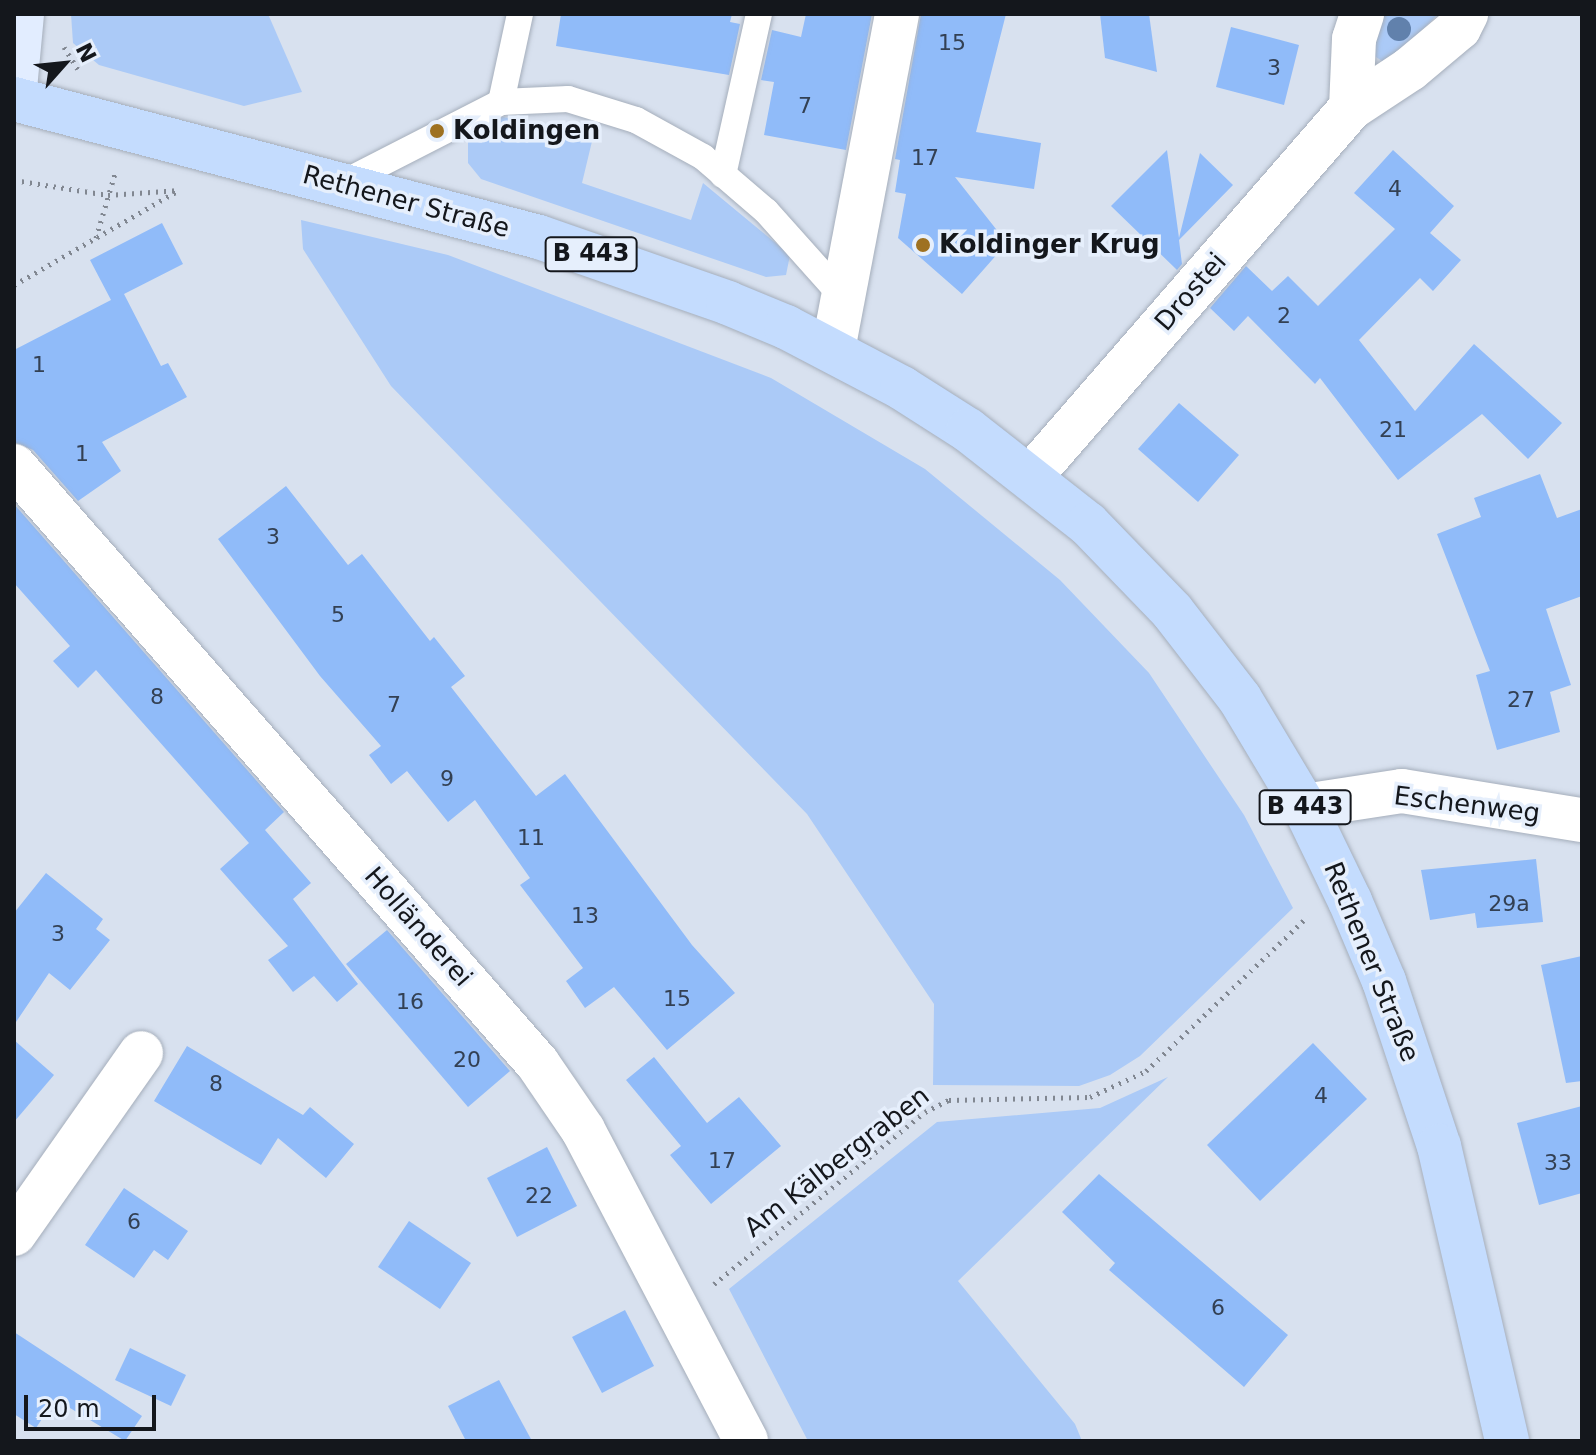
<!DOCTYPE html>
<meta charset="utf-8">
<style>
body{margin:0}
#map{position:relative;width:1596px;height:1455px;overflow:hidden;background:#d8e1ef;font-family:"DejaVu Sans",sans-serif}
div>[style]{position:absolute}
.green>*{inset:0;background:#abcaf7}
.building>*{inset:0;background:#90bbf9}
.path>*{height:5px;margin-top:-2.5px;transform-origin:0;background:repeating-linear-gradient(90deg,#818791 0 2px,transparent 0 8px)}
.roads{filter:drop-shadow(0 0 2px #a5aebb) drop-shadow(0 0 2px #a5aebb)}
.lane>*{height:26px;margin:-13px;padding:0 13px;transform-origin:13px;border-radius:13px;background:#fff}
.street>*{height:44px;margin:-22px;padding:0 22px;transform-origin:22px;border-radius:22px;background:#fff}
.secondary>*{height:44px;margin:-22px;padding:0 22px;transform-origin:22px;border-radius:22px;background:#e2edff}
.primary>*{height:44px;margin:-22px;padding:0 22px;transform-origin:22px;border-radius:22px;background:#c4dcfe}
.trees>*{width:24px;height:24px;margin:-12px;border-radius:50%;background:#6181ac}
.dots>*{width:22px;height:22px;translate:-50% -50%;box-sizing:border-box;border:4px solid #e6effc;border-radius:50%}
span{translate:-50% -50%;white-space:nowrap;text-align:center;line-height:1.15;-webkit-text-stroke:7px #e6effc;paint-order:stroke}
.number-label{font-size:22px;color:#334053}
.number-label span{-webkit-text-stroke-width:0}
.shield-label span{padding:2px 6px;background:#e6effc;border:2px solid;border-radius:6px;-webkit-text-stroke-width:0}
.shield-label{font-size:24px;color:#14171c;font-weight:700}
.poi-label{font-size:26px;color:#14171c;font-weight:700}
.left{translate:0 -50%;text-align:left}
.street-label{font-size:26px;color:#14171c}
.frame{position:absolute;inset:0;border:16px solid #14171c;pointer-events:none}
.north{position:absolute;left:24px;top:24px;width:80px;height:80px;-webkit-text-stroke:6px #e6effc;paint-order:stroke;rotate:63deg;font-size:22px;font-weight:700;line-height:32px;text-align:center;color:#14171c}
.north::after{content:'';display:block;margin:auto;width:28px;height:36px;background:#14171c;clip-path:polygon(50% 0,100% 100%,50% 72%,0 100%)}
.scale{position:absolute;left:24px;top:1395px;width:132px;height:36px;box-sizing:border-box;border:4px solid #14171c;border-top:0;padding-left:10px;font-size:24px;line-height:28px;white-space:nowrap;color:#14171c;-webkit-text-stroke:6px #e6effc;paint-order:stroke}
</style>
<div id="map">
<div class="green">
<i style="clip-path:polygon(71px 14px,268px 14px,302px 92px,244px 106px,99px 65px,73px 43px)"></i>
<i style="clip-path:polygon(1384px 14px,1438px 14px,1388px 65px,1370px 53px)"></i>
<i style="clip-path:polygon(503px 117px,594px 133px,582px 183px,691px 220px,703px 183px,790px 255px,786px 275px,766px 277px,481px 179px,468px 163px,468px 137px,478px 126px)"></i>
<i style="clip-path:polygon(301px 220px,448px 255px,771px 378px,925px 469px,1060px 580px,1149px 673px,1244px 815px,1293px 908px,1140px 1056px,1110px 1075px,1079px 1086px,933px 1085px,934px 1004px,807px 814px,391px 386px,303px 249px)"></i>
<i style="clip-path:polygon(1168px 1077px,958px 1281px,1075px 1424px,1082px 1441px,808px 1441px,729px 1289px,937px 1122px,1100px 1108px)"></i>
</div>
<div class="building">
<i style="clip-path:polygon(561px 14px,732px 14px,730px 22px,740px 24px,729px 75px,556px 46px)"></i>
<i style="clip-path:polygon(806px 14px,872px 14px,846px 150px,764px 135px,774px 82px,761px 80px,772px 30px,801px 37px)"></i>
<i style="clip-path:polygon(921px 14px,1006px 14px,976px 132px,1041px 143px,1034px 189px,955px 177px,1007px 243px,962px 294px,898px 238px,906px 194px,895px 192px,900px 160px,895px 159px)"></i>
<i style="clip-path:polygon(1100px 14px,1149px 14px,1157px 72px,1105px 58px)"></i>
<i style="clip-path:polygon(1231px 27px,1299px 45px,1284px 105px,1216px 87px)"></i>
<i style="clip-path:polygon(1167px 150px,1179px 238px,1200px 153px,1233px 185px,1179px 240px,1182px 264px,1177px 270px,1111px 206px)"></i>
<i style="clip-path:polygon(1393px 150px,1454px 206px,1430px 233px,1461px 260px,1433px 291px,1420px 278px,1359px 340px,1415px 411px,1474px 344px,1562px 423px,1528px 459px,1482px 414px,1398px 480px,1320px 378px,1315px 384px,1248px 316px,1234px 331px,1210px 308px,1246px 266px,1272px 291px,1288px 276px,1318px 306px,1395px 229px,1354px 193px)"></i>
<i style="clip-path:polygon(162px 223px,183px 264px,124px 294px,161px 366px,168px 363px,187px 397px,102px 442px,121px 471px,78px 501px,33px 450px,14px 442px,14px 350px,111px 300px,90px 260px)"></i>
<i style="clip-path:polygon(1179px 403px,1239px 455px,1198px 502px,1138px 449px)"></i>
<i style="clip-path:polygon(1540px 474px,1557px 518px,1582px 509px,1582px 596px,1546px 609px,1571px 685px,1550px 692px,1560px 732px,1497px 750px,1476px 675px,1490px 671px,1437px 534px,1481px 517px,1474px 498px)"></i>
<i style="clip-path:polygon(286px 486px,348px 565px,362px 554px,430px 641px,434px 637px,465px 676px,451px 687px,536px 796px,565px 774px,692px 945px,735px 993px,667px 1050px,614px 987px,585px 1008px,566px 981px,583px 968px,520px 885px,530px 878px,475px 800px,448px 822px,407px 771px,391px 784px,369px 755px,381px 746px,320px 676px,218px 539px)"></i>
<i style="clip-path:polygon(14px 504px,284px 812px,265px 830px,311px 883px,293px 899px,358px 984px,337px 1002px,314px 976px,293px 992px,268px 960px,288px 946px,220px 869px,249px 843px,96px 670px,78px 688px,53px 661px,70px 646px,14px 583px)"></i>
<i style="clip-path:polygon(1536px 859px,1543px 922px,1477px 928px,1475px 913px,1430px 920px,1421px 870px)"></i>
<i style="clip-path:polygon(46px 873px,103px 919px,96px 929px,110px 940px,70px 990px,49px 973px,14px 1025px,14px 913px)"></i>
<i style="clip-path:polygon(387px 930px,510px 1071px,468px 1107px,346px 964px)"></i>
<i style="clip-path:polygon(1582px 956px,1582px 1081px,1566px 1083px,1541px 965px)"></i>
<i style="clip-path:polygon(14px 1040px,54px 1075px,14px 1122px)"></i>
<i style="clip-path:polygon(1313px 1043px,1367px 1099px,1260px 1201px,1207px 1145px)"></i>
<i style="clip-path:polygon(187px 1046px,303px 1115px,310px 1107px,354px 1144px,326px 1178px,278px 1138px,261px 1165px,154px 1101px)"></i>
<i style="clip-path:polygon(654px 1057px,707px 1123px,739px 1097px,781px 1146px,711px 1204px,670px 1155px,681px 1146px,626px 1080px)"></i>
<i style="clip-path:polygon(1582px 1106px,1582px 1193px,1539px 1205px,1517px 1123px)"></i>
<i style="clip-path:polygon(547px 1147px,577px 1206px,517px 1237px,487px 1178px)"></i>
<i style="clip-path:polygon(1099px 1174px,1288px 1335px,1244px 1387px,1109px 1270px,1115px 1263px,1062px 1212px)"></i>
<i style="clip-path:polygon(124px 1188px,188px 1231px,168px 1260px,154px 1250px,134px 1278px,85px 1245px)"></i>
<i style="clip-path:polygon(409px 1221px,471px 1263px,440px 1309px,378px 1267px)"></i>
<i style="clip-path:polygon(625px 1310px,654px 1366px,602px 1393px,572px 1337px)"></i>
<i style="clip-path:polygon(14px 1332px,142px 1416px,125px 1441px,55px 1399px,36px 1428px,14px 1414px)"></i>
<i style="clip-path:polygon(130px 1348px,186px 1375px,171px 1406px,115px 1380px)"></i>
<i style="clip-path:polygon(499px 1380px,532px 1441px,466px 1441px,448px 1406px)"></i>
</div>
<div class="path">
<i style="left:64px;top:47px;width:26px;rotate:58deg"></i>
<i style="left:14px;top:180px;width:95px;rotate:9.1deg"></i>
<i style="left:108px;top:195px;width:72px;rotate:-4deg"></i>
<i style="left:96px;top:238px;width:71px;rotate:-73.6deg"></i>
<i style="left:14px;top:285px;width:187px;rotate:-29.9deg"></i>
<i style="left:714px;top:1284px;width:272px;rotate:-39.2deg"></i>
<i style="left:925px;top:1112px;width:27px;rotate:-27deg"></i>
<i style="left:949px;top:1100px;width:141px;rotate:-1.2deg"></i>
<i style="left:1090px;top:1097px;width:62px;rotate:-24.9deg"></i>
<i style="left:1146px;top:1071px;width:224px;rotate:-43.7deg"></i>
</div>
<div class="roads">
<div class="lane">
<i style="left:501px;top:102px;width:90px;rotate:-77.8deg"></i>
<i style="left:723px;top:175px;width:165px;rotate:-77.4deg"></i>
<i style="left:341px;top:184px;width:180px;rotate:-27.1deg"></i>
<i style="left:501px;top:102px;width:67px;rotate:-2.6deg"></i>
<i style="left:568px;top:99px;width:71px;rotate:17.2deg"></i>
<i style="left:636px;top:120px;width:77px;rotate:28.9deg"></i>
<i style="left:703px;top:157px;width:83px;rotate:40.6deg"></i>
<i style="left:766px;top:211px;width:115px;rotate:48.2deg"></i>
</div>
<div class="street">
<i style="left:1351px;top:108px;width:69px;rotate:-87.5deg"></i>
<i style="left:1354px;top:39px;width:26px;rotate:-72deg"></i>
<i style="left:833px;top:350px;width:342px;rotate:-79.2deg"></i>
<i style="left:14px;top:466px;width:795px;rotate:48.77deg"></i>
<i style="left:538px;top:1064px;width:80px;rotate:55.7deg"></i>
<i style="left:583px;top:1130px;width:351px;rotate:62.3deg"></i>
<i style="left:1031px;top:476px;width:488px;rotate:-49deg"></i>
<i style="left:1351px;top:108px;width:71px;rotate:-33.5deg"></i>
<i style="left:1410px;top:69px;width:64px;rotate:-39.9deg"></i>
<i style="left:1459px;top:28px;width:16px;rotate:-63deg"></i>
<i style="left:1304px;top:806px;width:99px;rotate:-8.7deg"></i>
<i style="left:1402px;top:791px;width:182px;rotate:9.2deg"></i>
<i style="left:14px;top:1234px;width:221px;rotate:-54.9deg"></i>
</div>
<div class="secondary">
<i style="left:14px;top:99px;width:85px;rotate:-84.6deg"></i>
</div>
<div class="primary">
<i style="left:14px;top:99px;width:543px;rotate:14.73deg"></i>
<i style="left:539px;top:237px;width:200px;rotate:19.2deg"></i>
<i style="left:728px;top:303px;width:63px;rotate:22.5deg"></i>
<i style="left:786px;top:327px;width:131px;rotate:27.7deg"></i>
<i style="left:902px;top:388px;width:78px;rotate:32.5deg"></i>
<i style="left:968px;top:430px;width:152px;rotate:38.1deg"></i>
<i style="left:1088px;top:524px;width:121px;rotate:46deg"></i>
<i style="left:1172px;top:611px;width:111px;rotate:52.3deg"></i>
<i style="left:1240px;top:699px;width:125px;rotate:59.1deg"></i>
<i style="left:1304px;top:806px;width:106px;rotate:64.2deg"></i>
<i style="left:1350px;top:901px;width:87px;rotate:67deg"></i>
<i style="left:1384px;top:981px;width:174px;rotate:71.6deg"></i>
<i style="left:1439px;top:1146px;width:303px;rotate:77deg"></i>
</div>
</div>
<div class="trees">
<i style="left:1399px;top:29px"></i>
</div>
<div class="dots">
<i style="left:437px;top:131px;background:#9e7121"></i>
<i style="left:923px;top:245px;background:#9e7121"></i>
</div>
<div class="number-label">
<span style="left:952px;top:43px">15</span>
<span style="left:1274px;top:68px">3</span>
<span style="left:805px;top:106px">7</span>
<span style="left:925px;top:158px">17</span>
<span style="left:1395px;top:189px">4</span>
<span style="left:1284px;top:316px">2</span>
<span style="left:39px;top:365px">1</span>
<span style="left:1393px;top:430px">21</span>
<span style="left:82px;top:454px">1</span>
<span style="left:273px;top:537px">3</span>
<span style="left:338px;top:615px">5</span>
<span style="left:157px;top:697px">8</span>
<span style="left:1521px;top:700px">27</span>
<span style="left:394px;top:705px">7</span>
<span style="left:447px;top:779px">9</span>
<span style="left:531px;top:838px">11</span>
<span style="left:1509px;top:904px">29a</span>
<span style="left:585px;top:916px">13</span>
<span style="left:58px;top:934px">3</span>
<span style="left:677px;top:999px">15</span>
<span style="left:410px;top:1002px">16</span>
<span style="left:467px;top:1060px">20</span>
<span style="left:216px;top:1084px">8</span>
<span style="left:1321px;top:1096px">4</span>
<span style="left:722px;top:1161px">17</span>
<span style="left:1558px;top:1163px">33</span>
<span style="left:539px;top:1196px">22</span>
<span style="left:134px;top:1222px">6</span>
<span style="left:1218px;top:1308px">6</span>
</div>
<div class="shield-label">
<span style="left:591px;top:254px">B 443</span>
<span style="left:1305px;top:807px">B 443</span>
</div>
<div class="poi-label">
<span class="left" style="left:453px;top:131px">Koldingen</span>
<span class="left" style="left:939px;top:245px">Koldinger Krug</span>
</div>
<div class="street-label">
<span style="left:406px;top:202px;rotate:15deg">Rethener Straße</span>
<span style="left:1191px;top:292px;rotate:-49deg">Drostei</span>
<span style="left:1467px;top:805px;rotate:7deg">Eschenweg</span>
<span style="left:418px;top:927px;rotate:49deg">Holländerei</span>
<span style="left:1371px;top:962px;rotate:68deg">Rethener Straße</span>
<span style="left:837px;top:1162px;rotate:-38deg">Am Kälbergraben</span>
</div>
<div class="frame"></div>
<div class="north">N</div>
<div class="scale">20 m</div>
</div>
